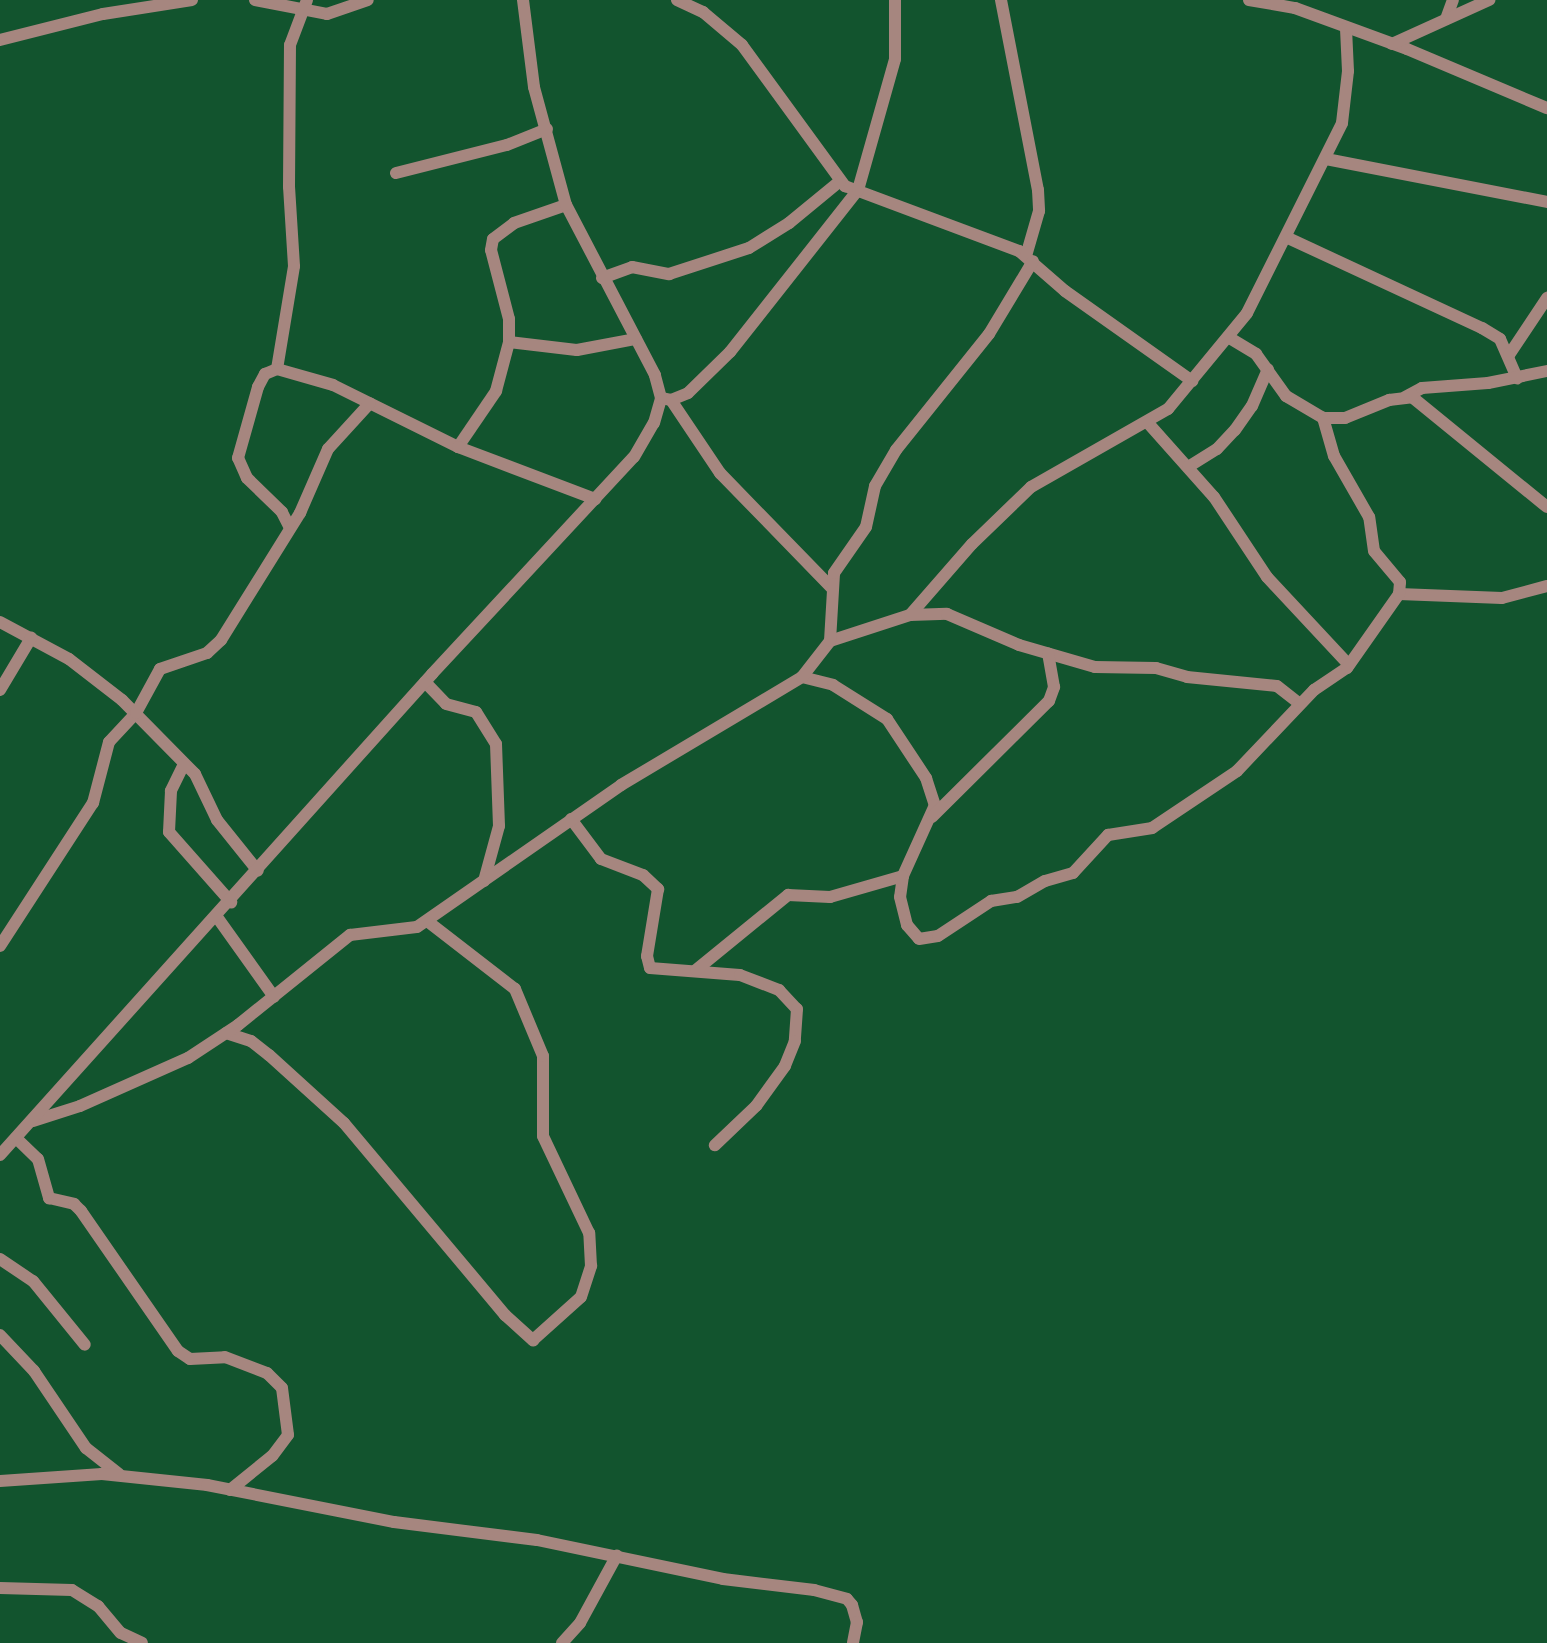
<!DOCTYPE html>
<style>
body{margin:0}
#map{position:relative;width:1547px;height:1643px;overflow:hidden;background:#12542e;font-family:Lato,sans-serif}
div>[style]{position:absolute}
.minor>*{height:12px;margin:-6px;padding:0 6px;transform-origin:6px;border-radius:6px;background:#a6867f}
span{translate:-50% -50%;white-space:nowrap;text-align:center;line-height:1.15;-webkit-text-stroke:6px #12542e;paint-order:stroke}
</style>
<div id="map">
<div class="minor">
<i style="left:255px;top:0;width:73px;rotate:11deg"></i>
<i style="left:327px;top:14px;width:43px;rotate:-18.9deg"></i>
<i style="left:677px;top:0;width:29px;rotate:25deg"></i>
<i style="left:703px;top:12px;width:51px;rotate:40.2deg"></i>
<i style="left:742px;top:45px;width:175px;rotate:53.9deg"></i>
<i style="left:845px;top:186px;width:186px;rotate:20.5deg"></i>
<i style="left:1019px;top:251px;width:61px;rotate:41deg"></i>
<i style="left:1065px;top:291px;width:156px;rotate:35.3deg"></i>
<i style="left:1001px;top:0;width:194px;rotate:79deg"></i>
<i style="left:1038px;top:190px;width:21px;rotate:87deg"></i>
<i style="left:1039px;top:211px;width:47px;rotate:106.1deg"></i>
<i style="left:1249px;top:0;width:47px;rotate:9.9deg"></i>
<i style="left:1295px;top:8px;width:119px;rotate:20.1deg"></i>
<i style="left:1407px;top:49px;width:152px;rotate:22.9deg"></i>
<i style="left:1446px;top:19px;width:20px;rotate:-70deg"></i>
<i style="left:0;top:40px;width:106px;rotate:-14.2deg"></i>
<i style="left:103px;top:14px;width:90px;rotate:-8.9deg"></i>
<i style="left:1392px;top:44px;width:107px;rotate:-24.4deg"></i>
<i style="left:1326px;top:159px;width:225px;rotate:11deg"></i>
<i style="left:396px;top:173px;width:114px;rotate:-14.2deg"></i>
<i style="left:507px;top:145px;width:43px;rotate:-21.8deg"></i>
<i style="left:1288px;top:238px;width:214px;rotate:24.9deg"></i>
<i style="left:1482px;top:328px;width:21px;rotate:31deg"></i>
<i style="left:1500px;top:339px;width:43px;rotate:66.4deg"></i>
<i style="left:602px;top:278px;width:32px;rotate:-20deg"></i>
<i style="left:632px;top:267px;width:38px;rotate:11deg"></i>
<i style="left:669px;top:274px;width:84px;rotate:-18deg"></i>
<i style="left:749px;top:248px;width:47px;rotate:-32deg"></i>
<i style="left:789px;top:223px;width:66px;rotate:-39.5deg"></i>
<i style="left:1228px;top:337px;width:33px;rotate:31deg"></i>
<i style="left:1256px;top:354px;width:52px;rotate:54.5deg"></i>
<i style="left:1286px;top:396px;width:43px;rotate:30.7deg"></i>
<i style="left:1323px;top:418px;width:22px"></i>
<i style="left:1345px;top:418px;width:48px;rotate:-22.2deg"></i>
<i style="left:1389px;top:400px;width:23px;rotate:-7deg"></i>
<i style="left:1412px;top:397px;width:174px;rotate:39.2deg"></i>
<i style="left:509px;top:342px;width:68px;rotate:6.7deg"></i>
<i style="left:577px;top:350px;width:60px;rotate:-10.6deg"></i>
<i style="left:1509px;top:355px;width:69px;rotate:-56.3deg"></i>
<i style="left:277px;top:369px;width:104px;rotate:-80.6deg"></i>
<i style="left:294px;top:266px;width:79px;rotate:-93.6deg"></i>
<i style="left:289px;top:187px;width:142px;rotate:-89.6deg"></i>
<i style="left:290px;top:45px;width:48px;rotate:-69.3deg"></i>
<i style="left:1405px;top:397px;width:19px;rotate:-28deg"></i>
<i style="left:1422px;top:388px;width:66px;rotate:-4.3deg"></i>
<i style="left:1488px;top:383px;width:60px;rotate:-11.5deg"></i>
<i style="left:661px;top:398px;width:10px;rotate:11deg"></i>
<i style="left:671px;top:400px;width:18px;rotate:-22deg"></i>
<i style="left:688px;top:393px;width:59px;rotate:-44.3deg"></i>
<i style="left:730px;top:352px;width:206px;rotate:-51.7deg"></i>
<i style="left:858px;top:190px;width:136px;rotate:-74.2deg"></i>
<i style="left:895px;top:59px;width:59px;rotate:-90deg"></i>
<i style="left:671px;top:400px;width:88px;rotate:56.1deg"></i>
<i style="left:720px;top:473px;width:159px;rotate:45.8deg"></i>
<i style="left:1148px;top:423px;width:99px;rotate:48.3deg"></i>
<i style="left:1214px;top:497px;width:96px;rotate:56.5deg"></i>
<i style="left:1267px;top:577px;width:120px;rotate:47deg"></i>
<i style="left:458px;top:447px;width:68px;rotate:-55.8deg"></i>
<i style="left:496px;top:391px;width:51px;rotate:-75.1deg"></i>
<i style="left:509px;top:342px;width:23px;rotate:-90deg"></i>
<i style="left:509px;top:319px;width:71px;rotate:-104.6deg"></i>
<i style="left:491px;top:250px;width:11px;rotate:-80deg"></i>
<i style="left:493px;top:239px;width:26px;rotate:-37deg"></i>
<i style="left:514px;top:223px;width:55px;rotate:-19.1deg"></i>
<i style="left:1188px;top:467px;width:34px;rotate:-32deg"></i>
<i style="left:1217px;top:449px;width:26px;rotate:-47deg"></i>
<i style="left:1235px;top:430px;width:29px;rotate:-55deg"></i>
<i style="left:1252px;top:406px;width:40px;rotate:-66.6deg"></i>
<i style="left:290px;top:528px;width:18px;rotate:-117deg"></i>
<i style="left:282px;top:512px;width:49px;rotate:-135.8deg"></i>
<i style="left:247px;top:478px;width:22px;rotate:-114deg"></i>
<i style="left:238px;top:458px;width:74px;rotate:-74.3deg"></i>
<i style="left:258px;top:387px;width:15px;rotate:-62deg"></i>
<i style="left:265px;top:374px;width:13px;rotate:-23deg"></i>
<i style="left:277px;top:369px;width:58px;rotate:15.9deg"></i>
<i style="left:333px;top:385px;width:140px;rotate:26.4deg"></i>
<i style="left:458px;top:447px;width:147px;rotate:20.8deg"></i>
<i style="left:1399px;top:594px;width:103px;rotate:2.2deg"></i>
<i style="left:1502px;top:598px;width:47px;rotate:-14.9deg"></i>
<i style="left:910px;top:615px;width:94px;rotate:-48.9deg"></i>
<i style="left:972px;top:544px;width:82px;rotate:-44deg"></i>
<i style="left:1031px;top:487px;width:158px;rotate:-29.7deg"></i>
<i style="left:1168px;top:409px;width:124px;rotate:-50.5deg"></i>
<i style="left:1247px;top:313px;width:212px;rotate:-63.4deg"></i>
<i style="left:1342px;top:123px;width:52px;rotate:-83.4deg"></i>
<i style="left:1348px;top:71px;width:42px;rotate:-92.7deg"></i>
<i style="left:0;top:622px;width:78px;rotate:28.2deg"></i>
<i style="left:69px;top:659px;width:67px;rotate:37.7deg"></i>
<i style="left:122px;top:700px;width:104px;rotate:45.4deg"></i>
<i style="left:195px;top:774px;width:51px;rotate:64.4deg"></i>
<i style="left:217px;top:820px;width:65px;rotate:51.2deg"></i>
<i style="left:830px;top:641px;width:84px;rotate:-18deg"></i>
<i style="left:910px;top:615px;width:37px;rotate:-2deg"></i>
<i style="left:947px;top:614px;width:78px;rotate:23.3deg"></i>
<i style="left:1019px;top:645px;width:79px;rotate:16.1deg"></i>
<i style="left:1095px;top:667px;width:61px;rotate:0.9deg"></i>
<i style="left:1156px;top:668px;width:32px;rotate:16deg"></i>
<i style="left:1187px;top:677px;width:90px;rotate:5.7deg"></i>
<i style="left:1277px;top:686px;width:29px;rotate:38deg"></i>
<i style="left:802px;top:677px;width:32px;rotate:14deg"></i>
<i style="left:833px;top:685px;width:64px;rotate:32.2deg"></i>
<i style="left:887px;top:719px;width:71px;rotate:56.5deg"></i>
<i style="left:926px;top:778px;width:28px;rotate:72deg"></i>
<i style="left:935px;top:805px;width:78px;rotate:114.3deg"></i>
<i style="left:903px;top:876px;width:21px;rotate:98deg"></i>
<i style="left:900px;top:897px;width:29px;rotate:76deg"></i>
<i style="left:907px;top:925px;width:18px;rotate:49deg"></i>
<i style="left:919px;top:939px;width:19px;rotate:-9deg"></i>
<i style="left:938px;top:936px;width:64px;rotate:-33.4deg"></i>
<i style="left:991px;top:901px;width:26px;rotate:-9deg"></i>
<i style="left:1017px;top:897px;width:32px;rotate:-30deg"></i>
<i style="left:1045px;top:881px;width:29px;rotate:-16deg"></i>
<i style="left:1073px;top:873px;width:52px;rotate:-47.4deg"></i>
<i style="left:1108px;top:835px;width:45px;rotate:-9deg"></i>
<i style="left:1152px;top:828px;width:102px;rotate:-33.8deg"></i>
<i style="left:1237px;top:771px;width:112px;rotate:-46.5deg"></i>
<i style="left:1314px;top:690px;width:40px;rotate:-34deg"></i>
<i style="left:1347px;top:668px;width:90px;rotate:-54.9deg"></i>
<i style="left:1399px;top:594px;width:12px;rotate:-85deg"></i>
<i style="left:1400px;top:582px;width:40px;rotate:-130deg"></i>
<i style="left:1374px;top:551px;width:34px;rotate:-98deg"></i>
<i style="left:1369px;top:517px;width:70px;rotate:-119.8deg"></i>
<i style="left:1334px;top:456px;width:40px;rotate:-106deg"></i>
<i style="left:425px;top:682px;width:30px;rotate:46deg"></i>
<i style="left:446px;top:704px;width:31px;rotate:15deg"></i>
<i style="left:476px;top:712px;width:38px;rotate:58deg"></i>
<i style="left:496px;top:744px;width:82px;rotate:87.9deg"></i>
<i style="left:499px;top:826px;width:57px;rotate:105.3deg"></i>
<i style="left:0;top:690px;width:61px;rotate:-59.2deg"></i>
<i style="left:184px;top:764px;width:30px;rotate:116deg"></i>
<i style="left:171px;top:791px;width:41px;rotate:92.8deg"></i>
<i style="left:169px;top:832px;width:94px;rotate:48.5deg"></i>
<i style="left:932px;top:817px;width:165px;rotate:-44.8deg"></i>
<i style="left:1049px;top:701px;width:15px;rotate:-70deg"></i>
<i style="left:1054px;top:687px;width:34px;rotate:-100deg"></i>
<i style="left:571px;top:819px;width:50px;rotate:53.1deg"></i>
<i style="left:601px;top:859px;width:45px;rotate:20.9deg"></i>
<i style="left:643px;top:875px;width:21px;rotate:43deg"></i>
<i style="left:658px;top:889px;width:68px;rotate:99.3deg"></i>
<i style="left:647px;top:956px;width:12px;rotate:76deg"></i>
<i style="left:650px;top:968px;width:90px;rotate:4.4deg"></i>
<i style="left:740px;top:975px;width:42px;rotate:21deg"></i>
<i style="left:779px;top:990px;width:26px;rotate:47deg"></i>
<i style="left:797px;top:1009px;width:32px;rotate:94deg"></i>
<i style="left:795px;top:1041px;width:27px;rotate:112deg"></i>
<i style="left:785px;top:1066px;width:49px;rotate:125.9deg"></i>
<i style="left:756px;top:1106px;width:57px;rotate:136.4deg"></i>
<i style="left:217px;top:917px;width:98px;rotate:54.5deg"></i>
<i style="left:0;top:946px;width:171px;rotate:-57deg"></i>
<i style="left:93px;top:803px;width:63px;rotate:-75.3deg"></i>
<i style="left:109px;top:742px;width:40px;rotate:-47deg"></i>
<i style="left:136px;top:713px;width:50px;rotate:-61.4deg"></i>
<i style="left:160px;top:669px;width:50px;rotate:-18.8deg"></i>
<i style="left:207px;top:653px;width:19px;rotate:-43deg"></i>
<i style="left:221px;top:640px;width:150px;rotate:-58.1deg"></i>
<i style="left:300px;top:513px;width:70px;rotate:-66.4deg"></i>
<i style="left:328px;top:449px;width:62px;rotate:-47.6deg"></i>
<i style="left:696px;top:970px;width:119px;rotate:-39.2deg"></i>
<i style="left:788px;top:895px;width:42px;rotate:2.7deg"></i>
<i style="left:830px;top:897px;width:76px;rotate:-16deg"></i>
<i style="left:226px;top:1033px;width:26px;rotate:18deg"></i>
<i style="left:251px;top:1041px;width:23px;rotate:38deg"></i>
<i style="left:269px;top:1055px;width:101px;rotate:42.2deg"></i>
<i style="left:344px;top:1123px;width:251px;rotate:50deg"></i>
<i style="left:505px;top:1315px;width:38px;rotate:42deg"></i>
<i style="left:533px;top:1340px;width:64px;rotate:-41.9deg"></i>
<i style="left:581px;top:1297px;width:33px;rotate:-72deg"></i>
<i style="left:591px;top:1266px;width:33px;rotate:-93deg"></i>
<i style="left:589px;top:1233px;width:107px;rotate:-115.4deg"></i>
<i style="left:543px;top:1136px;width:80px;rotate:-90deg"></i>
<i style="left:543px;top:1056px;width:73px;rotate:-112.7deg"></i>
<i style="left:515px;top:989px;width:111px;rotate:-142.3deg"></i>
<i style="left:33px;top:1121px;width:49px;rotate:-17.7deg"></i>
<i style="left:80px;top:1106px;width:118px;rotate:-24deg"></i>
<i style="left:188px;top:1058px;width:60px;rotate:-33.4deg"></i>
<i style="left:238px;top:1025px;width:144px;rotate:-38.8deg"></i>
<i style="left:350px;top:935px;width:67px;rotate:-6.8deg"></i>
<i style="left:417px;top:927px;width:249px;rotate:-34.8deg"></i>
<i style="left:621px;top:785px;width:211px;rotate:-30.8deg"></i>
<i style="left:802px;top:677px;width:46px;rotate:-52.1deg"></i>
<i style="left:830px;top:641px;width:68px;rotate:-86.6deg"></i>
<i style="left:834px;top:573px;width:56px;rotate:-55.2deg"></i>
<i style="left:866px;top:527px;width:42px;rotate:-77.6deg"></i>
<i style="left:875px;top:486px;width:42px;rotate:-59.7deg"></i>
<i style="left:896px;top:450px;width:149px;rotate:-51.3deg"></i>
<i style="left:989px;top:334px;width:85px;rotate:-58.9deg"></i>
<i style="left:16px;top:1138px;width:30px;rotate:44deg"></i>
<i style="left:38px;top:1159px;width:41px;rotate:74.2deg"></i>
<i style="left:49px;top:1198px;width:26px;rotate:13deg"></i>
<i style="left:74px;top:1204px;width:10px;rotate:45deg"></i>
<i style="left:81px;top:1211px;width:170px;rotate:55.3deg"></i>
<i style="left:178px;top:1351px;width:14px;rotate:34deg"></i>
<i style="left:190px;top:1359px;width:35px;rotate:-3deg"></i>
<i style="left:225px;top:1357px;width:45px;rotate:20.9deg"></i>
<i style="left:267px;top:1373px;width:21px;rotate:45deg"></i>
<i style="left:282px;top:1388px;width:47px;rotate:82.7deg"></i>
<i style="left:288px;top:1435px;width:26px;rotate:127deg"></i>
<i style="left:272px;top:1456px;width:54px;rotate:141deg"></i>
<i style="left:0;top:1155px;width:647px;rotate:-48.07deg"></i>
<i style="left:432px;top:674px;width:296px;rotate:-47.1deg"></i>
<i style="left:634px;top:457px;width:39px;rotate:-60deg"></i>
<i style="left:654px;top:423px;width:26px;rotate:-74deg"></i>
<i style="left:661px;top:398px;width:24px;rotate:-105deg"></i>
<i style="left:655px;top:375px;width:192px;rotate:-117.6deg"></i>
<i style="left:566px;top:205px;width:122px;rotate:-105.2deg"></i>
<i style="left:534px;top:87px;width:88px;rotate:-97.2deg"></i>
<i style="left:0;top:1259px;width:40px;rotate:34deg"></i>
<i style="left:33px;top:1281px;width:82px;rotate:50.9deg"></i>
<i style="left:0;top:1335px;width:50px;rotate:46.6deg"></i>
<i style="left:34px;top:1371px;width:93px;rotate:56deg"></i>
<i style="left:86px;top:1448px;width:42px;rotate:38.2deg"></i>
<i style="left:0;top:1481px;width:102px;rotate:-3.9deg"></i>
<i style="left:102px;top:1474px;width:106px;rotate:6deg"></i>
<i style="left:207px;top:1485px;width:191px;rotate:11.2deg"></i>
<i style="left:394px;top:1522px;width:144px;rotate:7.2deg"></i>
<i style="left:537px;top:1540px;width:190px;rotate:11.8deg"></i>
<i style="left:723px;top:1579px;width:92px;rotate:6.9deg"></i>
<i style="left:814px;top:1590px;width:34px;rotate:15deg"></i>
<i style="left:847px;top:1599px;width:8px;rotate:50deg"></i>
<i style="left:852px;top:1605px;width:18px;rotate:74deg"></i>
<i style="left:857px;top:1622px;width:21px;rotate:101deg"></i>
<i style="left:0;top:1588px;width:72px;rotate:1.6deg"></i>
<i style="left:72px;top:1590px;width:31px;rotate:32deg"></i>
<i style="left:98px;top:1606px;width:35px;rotate:50deg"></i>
<i style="left:121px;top:1633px;width:23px;rotate:25deg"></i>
<i style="left:562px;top:1643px;width:27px;rotate:-48deg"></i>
<i style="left:580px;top:1623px;width:77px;rotate:-61.4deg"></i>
</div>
</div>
